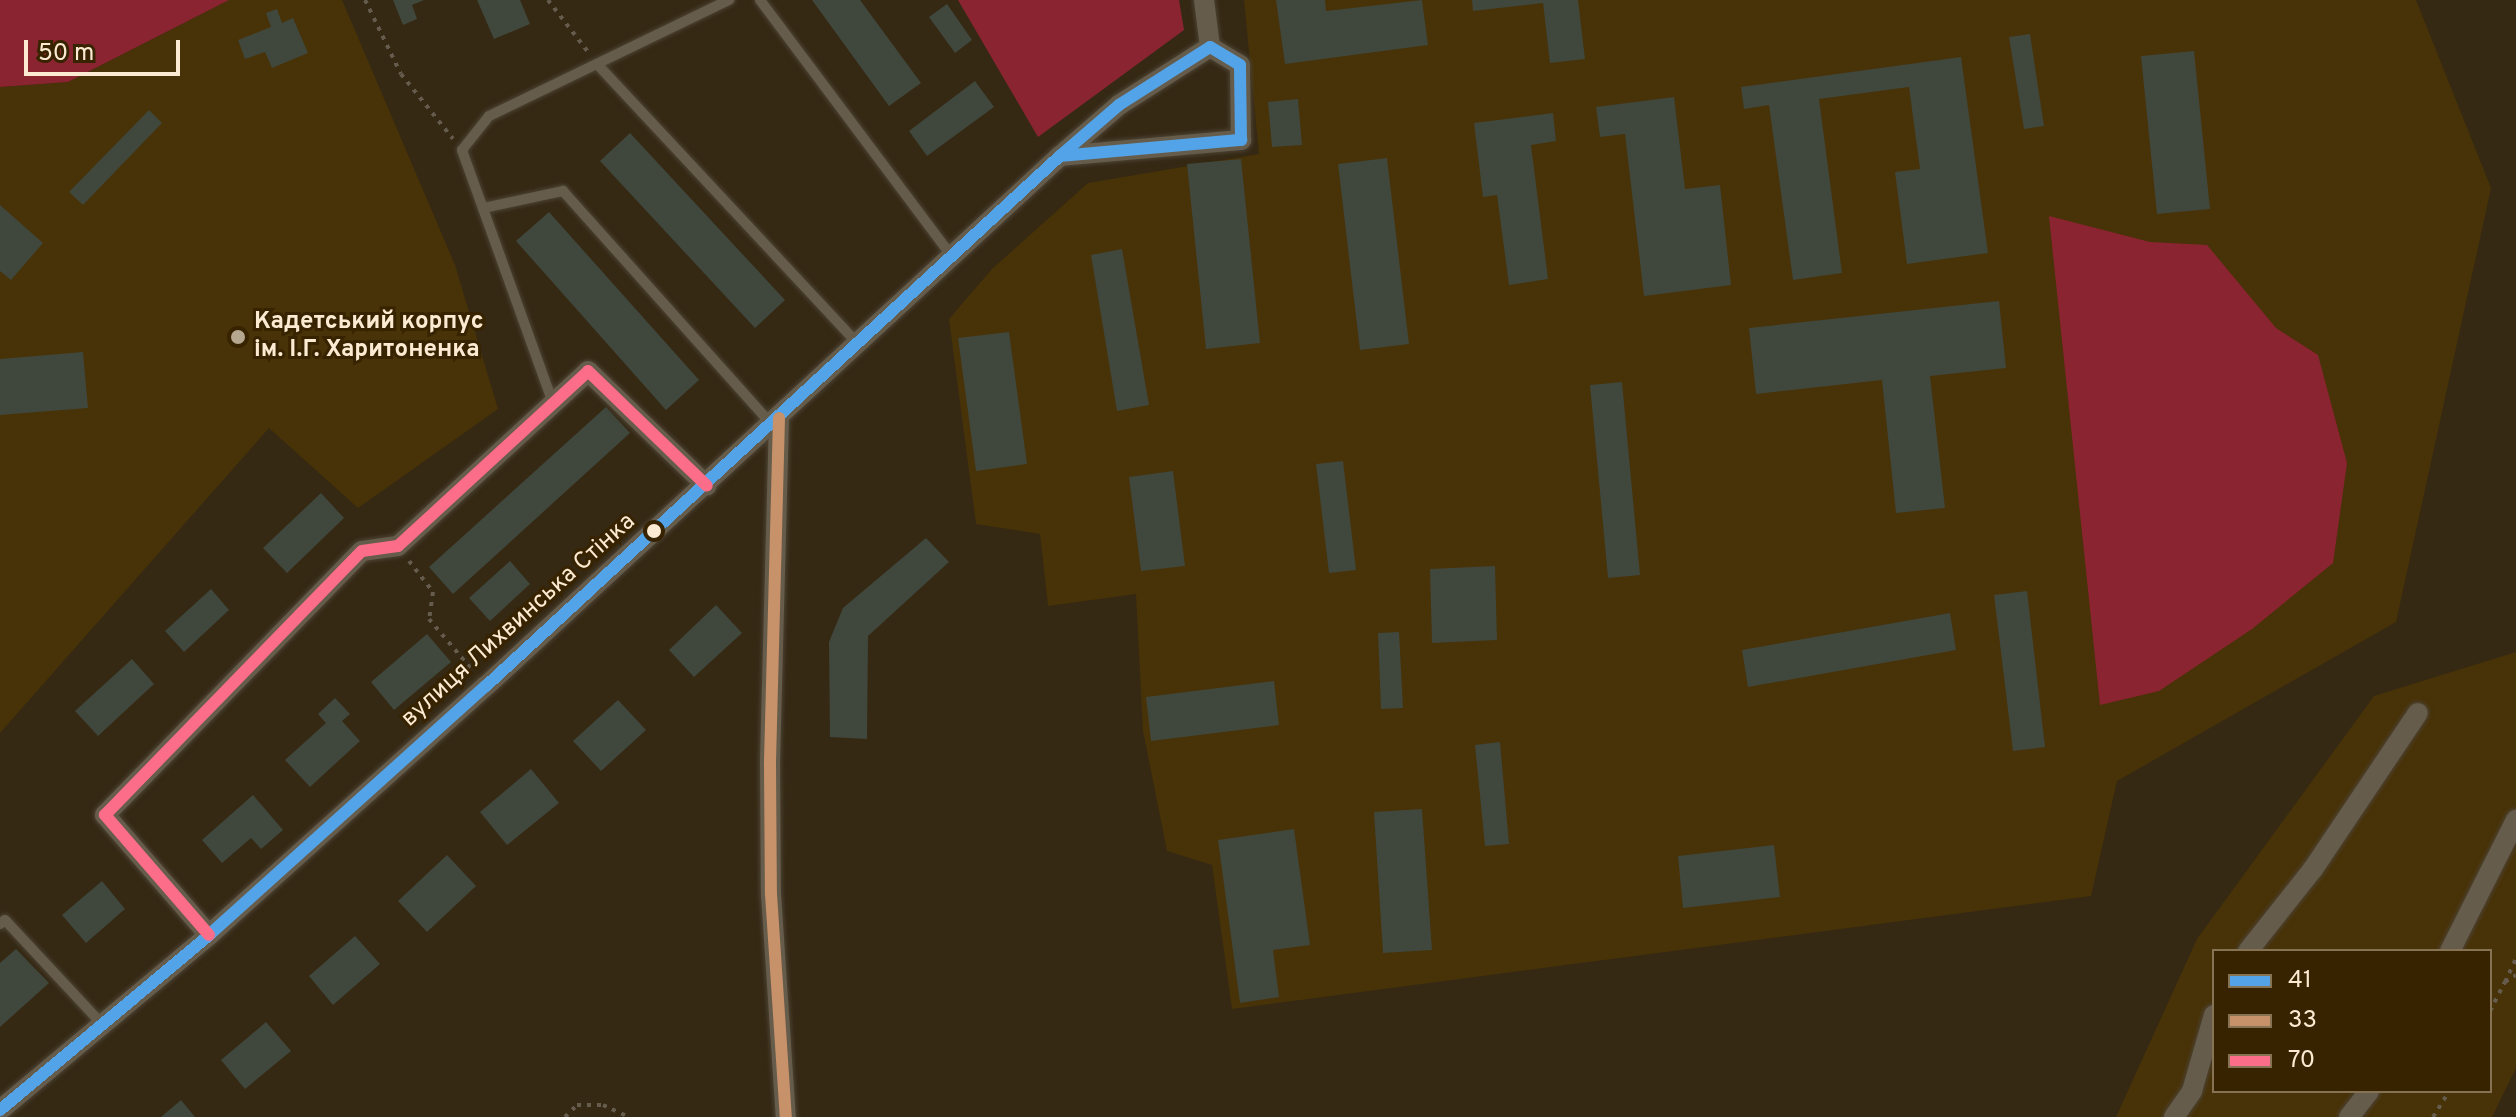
<!DOCTYPE html>
<meta charset="utf-8">
<style>
body{margin:0}
#map{position:relative;width:2516px;height:1117px;overflow:hidden;background:#352914;font-family:Overpass,sans-serif}
div>[style]{position:absolute}
.built>*{inset:0;background:#483207}
.green>*{inset:0;background:#8b2431}
.building>*{inset:0;background:#40473c}
.path>*{height:4px;margin-top:-2px;transform-origin:0;background:repeating-linear-gradient(90deg,#655c4d 0 4px,transparent 0 10px)}
.roads{filter:drop-shadow(0 0 2px #4c4233) drop-shadow(0 0 2px #4c4233)}
.lane>*{height:10px;margin:-5px;padding:0 5px;transform-origin:5px;border-radius:5px;background:#665c4b}
.street>*{height:20px;margin:-10px;padding:0 10px;transform-origin:10px;border-radius:10px;background:#665c4b}
.bus-1>*{height:12px;margin:-6px;padding:0 6px;transform-origin:6px;border-radius:6px;background:#53a3e8}
.bus-2>*{height:12px;margin:-6px;padding:0 6px;transform-origin:6px;border-radius:6px;background:#c7916a}
.bus-3>*{height:12px;margin:-6px;padding:0 6px;transform-origin:6px;border-radius:6px;background:#fb6d88}
.dots>*{width:22px;height:22px;translate:-50% -50%;box-sizing:border-box;border:4px solid #372300;border-radius:50%}
span{translate:-50% -50%;white-space:nowrap;text-align:center;line-height:1.15;-webkit-text-stroke:6px #372300;paint-order:stroke}
.poi-label{font-size:24px;color:#fcebd2;font-weight:700}
.left{translate:0 -50%;text-align:left}
.street-label{font-size:24px;color:#fcebd2}
.legend{position:absolute;left:2212px;top:949px;width:280px;height:144px;box-sizing:border-box;background:#372300;border:2px solid #867354;margin:0;padding:10px 14px;list-style:none;font-size:24px;color:#fcebd2}
.legend li{display:flex;align-items:center;gap:16px;height:40px}
.legend b{width:40px;border:2px solid #867354}
.scale{position:absolute;left:24px;top:40px;width:156px;height:36px;box-sizing:border-box;border:4px solid #fcebd2;border-top:0;padding-left:10px;font-size:24px;line-height:28px;white-space:nowrap;color:#fcebd2;-webkit-text-stroke:6px #372300;paint-order:stroke}
</style>
<div id="map">
<div class="built">
<i style="clip-path:polygon(229px 0,342px 0,455px 265px,498px 409px,358px 508px,269px 428px,0 733px,0 87px,68px 82px)"></i>
<i style="clip-path:polygon(1244px 0,2416px 0,2491px 188px,2396px 622px,2117px 781px,2091px 896px,1232px 1009px,1212px 865px,1167px 851px,1143px 731px,1136px 594px,1048px 606px,1040px 534px,976px 524px,949px 319px,992px 269px,1088px 183px,1259px 154px)"></i>
<i style="clip-path:polygon(evenodd,2516px 652px,2516px 1068px,2492px 1117px,2116px 1117px,2197px 939px,2374px 696px,2516px 652px,2214px 951px,2490px 951px,2490px 1091px,2214px 1091px,2214px 951px)"></i>
</div>
<div class="green">
<i style="clip-path:polygon(0 0,229px 0,68px 82px,0 87px)"></i>
<i style="clip-path:polygon(958px 0,1179px 0,1184px 30px,1038px 137px)"></i>
<i style="clip-path:polygon(2049px 216px,2150px 242px,2207px 245px,2276px 328px,2318px 355px,2347px 463px,2333px 563px,2252px 629px,2159px 691px,2100px 705px)"></i>
</div>
<div class="building">
<i style="clip-path:polygon(393px 0,424px 0,412px 5px,417px 19px,403px 25px)"></i>
<i style="clip-path:polygon(477px 0,520px 0,530px 24px,494px 39px)"></i>
<i style="clip-path:polygon(812px 0,860px 0,921px 83px,889px 106px)"></i>
<i style="clip-path:polygon(1276px 0,1325px 0,1326px 11px,1422px 0,1428px 45px,1285px 64px)"></i>
<i style="clip-path:polygon(1472px 0,1578px 0,1585px 59px,1550px 63px,1543px 3px,1473px 11px)"></i>
<i style="clip-path:polygon(947px 4px,972px 40px,955px 53px,929px 17px)"></i>
<i style="clip-path:polygon(277px 9px,282px 23px,293px 18px,308px 53px,272px 68px,265px 52px,245px 59px,238px 40px,271px 27px,266px 13px)"></i>
<i style="clip-path:polygon(2030px 34px,2044px 126px,2024px 129px,2009px 37px)"></i>
<i style="clip-path:polygon(2194px 51px,2210px 209px,2157px 214px,2141px 56px)"></i>
<i style="clip-path:polygon(1961px 57px,1988px 253px,1907px 264px,1895px 172px,1920px 169px,1909px 87px,1819px 99px,1842px 273px,1793px 280px,1769px 105px,1744px 109px,1741px 87px)"></i>
<i style="clip-path:polygon(975px 81px,994px 107px,927px 156px,909px 131px)"></i>
<i style="clip-path:polygon(1674px 97px,1685px 189px,1720px 185px,1731px 285px,1644px 296px,1625px 134px,1600px 137px,1596px 107px)"></i>
<i style="clip-path:polygon(1298px 99px,1302px 145px,1272px 147px,1268px 102px)"></i>
<i style="clip-path:polygon(149px 110px,162px 123px,83px 205px,69px 192px)"></i>
<i style="clip-path:polygon(1553px 113px,1556px 141px,1531px 145px,1548px 279px,1509px 285px,1497px 195px,1483px 197px,1474px 123px)"></i>
<i style="clip-path:polygon(630px 133px,785px 300px,755px 328px,600px 161px)"></i>
<i style="clip-path:polygon(1387px 158px,1409px 344px,1360px 350px,1338px 164px)"></i>
<i style="clip-path:polygon(1241px 159px,1260px 343px,1206px 349px,1187px 164px)"></i>
<i style="clip-path:polygon(0 205px,43px 243px,11px 280px,0 271px)"></i>
<i style="clip-path:polygon(549px 212px,699px 380px,666px 410px,516px 241px)"></i>
<i style="clip-path:polygon(1122px 249px,1149px 405px,1117px 411px,1091px 255px)"></i>
<i style="clip-path:polygon(1999px 301px,2006px 368px,1930px 376px,1945px 508px,1896px 513px,1882px 380px,1756px 394px,1749px 328px)"></i>
<i style="clip-path:polygon(1009px 332px,1027px 464px,976px 471px,958px 338px)"></i>
<i style="clip-path:polygon(83px 352px,88px 408px,0 415px,0 359px)"></i>
<i style="clip-path:polygon(1622px 382px,1640px 575px,1608px 578px,1590px 385px)"></i>
<i style="clip-path:polygon(606px 407px,630px 433px,453px 594px,429px 567px)"></i>
<i style="clip-path:polygon(1343px 461px,1356px 570px,1329px 573px,1316px 464px)"></i>
<i style="clip-path:polygon(1173px 471px,1185px 566px,1141px 571px,1129px 477px)"></i>
<i style="clip-path:polygon(321px 493px,344px 518px,287px 573px,263px 548px)"></i>
<i style="clip-path:polygon(926px 538px,949px 562px,868px 636px,867px 739px,830px 737px,829px 642px,843px 608px)"></i>
<i style="clip-path:polygon(510px 561px,530px 584px,490px 621px,469px 598px)"></i>
<i style="clip-path:polygon(1495px 566px,1497px 640px,1432px 643px,1430px 569px)"></i>
<i style="clip-path:polygon(211px 589px,229px 610px,184px 652px,165px 631px)"></i>
<i style="clip-path:polygon(2027px 591px,2045px 747px,2013px 751px,1994px 595px)"></i>
<i style="clip-path:polygon(716px 605px,742px 633px,694px 677px,669px 650px)"></i>
<i style="clip-path:polygon(1950px 613px,1956px 650px,1748px 687px,1742px 650px)"></i>
<i style="clip-path:polygon(1399px 632px,1403px 708px,1381px 709px,1378px 633px)"></i>
<i style="clip-path:polygon(427px 634px,451px 662px,394px 710px,371px 682px)"></i>
<i style="clip-path:polygon(132px 659px,154px 684px,98px 736px,75px 711px)"></i>
<i style="clip-path:polygon(1274px 681px,1279px 725px,1151px 741px,1146px 697px)"></i>
<i style="clip-path:polygon(335px 698px,350px 714px,342px 721px,360px 741px,310px 787px,285px 760px,326px 723px,318px 714px)"></i>
<i style="clip-path:polygon(618px 700px,646px 730px,601px 771px,573px 741px)"></i>
<i style="clip-path:polygon(1500px 742px,1509px 844px,1485px 846px,1475px 745px)"></i>
<i style="clip-path:polygon(531px 769px,559px 803px,507px 845px,480px 812px)"></i>
<i style="clip-path:polygon(253px 795px,283px 830px,261px 849px,251px 838px,222px 863px,202px 840px)"></i>
<i style="clip-path:polygon(1422px 809px,1432px 950px,1383px 953px,1374px 812px)"></i>
<i style="clip-path:polygon(1294px 829px,1310px 945px,1273px 950px,1279px 997px,1240px 1003px,1218px 840px)"></i>
<i style="clip-path:polygon(1774px 845px,1780px 897px,1683px 908px,1678px 856px)"></i>
<i style="clip-path:polygon(447px 855px,476px 886px,427px 932px,398px 901px)"></i>
<i style="clip-path:polygon(102px 881px,125px 909px,86px 943px,62px 915px)"></i>
<i style="clip-path:polygon(355px 936px,380px 964px,333px 1005px,309px 976px)"></i>
<i style="clip-path:polygon(16px 949px,49px 983px,0 1027px,0 963px)"></i>
<i style="clip-path:polygon(266px 1022px,291px 1051px,245px 1089px,221px 1060px)"></i>
<i style="clip-path:polygon(181px 1100px,195px 1117px,161px 1117px)"></i>
</div>
<div class="path">
<i style="left:365px;top:0;width:82px;rotate:64.1deg"></i>
<i style="left:401px;top:74px;width:83px;rotate:51.3deg"></i>
<i style="left:548px;top:0;width:66px;rotate:52.4deg"></i>
<i style="left:409px;top:561px;width:39px;rotate:52deg"></i>
<i style="left:433px;top:592px;width:27px;rotate:98deg"></i>
<i style="left:429px;top:619px;width:68px;rotate:49.8deg"></i>
<i style="left:2505px;top:982px;width:26px;rotate:-65deg"></i>
<i style="left:2490px;top:1011px;width:33px;rotate:-63deg"></i>
<i style="left:2505px;top:982px;width:13px;rotate:-32deg"></i>
<i style="left:565px;top:1117px;width:17px;rotate:-45deg"></i>
<i style="left:577px;top:1105px;width:26px"></i>
<i style="left:603px;top:1105px;width:29px;rotate:25deg"></i>
<i style="left:2433px;top:1117px;width:31px;rotate:-58deg"></i>
</div>
<div class="roads">
<div class="lane">
<i style="left:760px;top:0;width:321px;rotate:53.2deg"></i>
<i style="left:597px;top:64px;width:383px;rotate:47deg"></i>
<i style="left:483px;top:208px;width:82px;rotate:-12deg"></i>
<i style="left:563px;top:191px;width:312px;rotate:48.2deg"></i>
<i style="left:553px;top:403px;width:269px;rotate:-109.8deg"></i>
<i style="left:462px;top:150px;width:43px;rotate:-51.5deg"></i>
<i style="left:489px;top:116px;width:267px;rotate:-25.8deg"></i>
<i style="left:0;top:924px;width:6px;rotate:-39deg"></i>
<i style="left:5px;top:920px;width:144px;rotate:47deg"></i>
</div>
<div class="street">
<i style="left:1204px;top:0;width:47px;rotate:82.7deg"></i>
<i style="left:779px;top:418px;width:346px;rotate:91.5deg"></i>
<i style="left:770px;top:764px;width:130px;rotate:89.6deg"></i>
<i style="left:771px;top:894px;width:224px;rotate:86.2deg"></i>
<i style="left:209px;top:935px;width:159px;rotate:-130.9deg"></i>
<i style="left:105px;top:815px;width:368px;rotate:-45.8deg"></i>
<i style="left:362px;top:551px;width:36px;rotate:-8deg"></i>
<i style="left:398px;top:546px;width:258px;rotate:-42.6deg"></i>
<i style="left:588px;top:371px;width:165px;rotate:44deg"></i>
<i style="left:2248px;top:951px;width:105px;rotate:-51.6deg"></i>
<i style="left:2313px;top:869px;width:188px;rotate:-56.1deg"></i>
<i style="left:2450px;top:951px;width:147px;rotate:-63.3deg"></i>
<i style="left:0;top:1110px;width:273px;rotate:-39.9deg"></i>
<i style="left:209px;top:935px;width:372px;rotate:-42deg"></i>
<i style="left:486px;top:686px;width:781px;rotate:-42.72deg"></i>
<i style="left:1060px;top:156px;width:182px;rotate:-5.1deg"></i>
<i style="left:1241px;top:140px;width:75px;rotate:-90.8deg"></i>
<i style="left:1240px;top:65px;width:35px;rotate:-149deg"></i>
<i style="left:1210px;top:47px;width:108px;rotate:147.5deg"></i>
<i style="left:1119px;top:105px;width:78px;rotate:139.2deg"></i>
<i style="left:2174px;top:1117px;width:32px;rotate:-55deg"></i>
<i style="left:2192px;top:1091px;width:79px;rotate:-73.9deg"></i>
<i style="left:2349px;top:1117px;width:33px;rotate:-52deg"></i>
</div>
</div>
<div class="bus-1">
<i style="left:0;top:1110px;width:273px;rotate:-39.9deg"></i>
<i style="left:209px;top:935px;width:372px;rotate:-42deg"></i>
<i style="left:486px;top:686px;width:781px;rotate:-42.72deg"></i>
<i style="left:1060px;top:156px;width:182px;rotate:-5.1deg"></i>
<i style="left:1241px;top:140px;width:75px;rotate:-90.8deg"></i>
<i style="left:1240px;top:65px;width:35px;rotate:-149deg"></i>
<i style="left:1210px;top:47px;width:108px;rotate:147.5deg"></i>
<i style="left:1119px;top:105px;width:78px;rotate:139.2deg"></i>
</div>
<div class="bus-2">
<i style="left:779px;top:418px;width:346px;rotate:91.5deg"></i>
<i style="left:770px;top:764px;width:130px;rotate:89.6deg"></i>
<i style="left:771px;top:894px;width:224px;rotate:86.2deg"></i>
</div>
<div class="bus-3">
<i style="left:209px;top:935px;width:159px;rotate:-130.9deg"></i>
<i style="left:105px;top:815px;width:368px;rotate:-45.8deg"></i>
<i style="left:362px;top:551px;width:36px;rotate:-8deg"></i>
<i style="left:398px;top:546px;width:258px;rotate:-42.6deg"></i>
<i style="left:588px;top:371px;width:165px;rotate:44deg"></i>
</div>
<div class="dots">
<i style="left:238px;top:337px;background:#b6a790"></i>
<i style="left:654px;top:531px;background:#fcebd2"></i>
</div>
<div class="poi-label">
<span class="left" style="left:254px;top:337px">Кадетський корпус<br>ім. І.Г. Харитоненка</span>
</div>
<div class="street-label">
<span style="left:519px;top:621px;rotate:-42deg">вулиця Лихвинська Стінка</span>
</div>
<ul class="legend">
<li><b style="height:10px;background:#53a3e8"></b>41</li>
<li><b style="height:10px;background:#c7916a"></b>33</li>
<li><b style="height:10px;background:#fb6d88"></b>70</li>
</ul>
<div class="scale">50 m</div>
</div>
